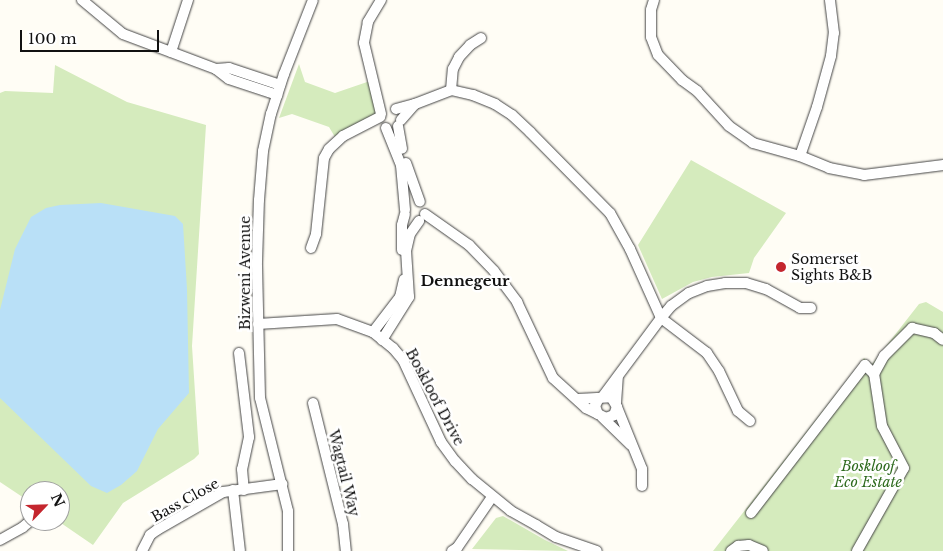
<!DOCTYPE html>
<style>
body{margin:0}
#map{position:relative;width:943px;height:551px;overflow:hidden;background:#fffdf5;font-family:"Libre Baskerville",serif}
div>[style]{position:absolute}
.green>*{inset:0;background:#d5ebbd}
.water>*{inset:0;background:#b9e0f7}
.roads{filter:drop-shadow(0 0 1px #444) drop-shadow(0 0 1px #444)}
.minor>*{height:10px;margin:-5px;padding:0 5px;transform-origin:5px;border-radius:5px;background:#fff}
.dots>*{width:14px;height:14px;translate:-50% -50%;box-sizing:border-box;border:2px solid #fff;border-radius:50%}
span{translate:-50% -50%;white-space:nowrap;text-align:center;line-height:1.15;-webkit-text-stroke:5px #fff;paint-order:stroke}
.poi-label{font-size:14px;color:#111}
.left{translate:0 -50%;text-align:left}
.street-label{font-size:14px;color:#111}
.park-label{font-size:14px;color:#2f6b1f;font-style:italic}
.neighbourhood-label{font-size:15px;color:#111;font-weight:700}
.north{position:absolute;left:20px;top:481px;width:50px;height:50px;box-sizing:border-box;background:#fff;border:1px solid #a0a0a0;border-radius:50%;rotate:66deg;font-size:14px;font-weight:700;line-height:20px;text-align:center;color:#111}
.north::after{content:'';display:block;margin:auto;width:18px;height:22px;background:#c4262e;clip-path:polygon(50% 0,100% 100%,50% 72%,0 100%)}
.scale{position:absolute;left:20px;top:30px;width:139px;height:22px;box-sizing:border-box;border:2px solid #111;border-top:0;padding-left:6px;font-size:15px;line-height:18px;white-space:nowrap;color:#111;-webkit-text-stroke:4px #fff;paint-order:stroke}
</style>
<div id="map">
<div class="green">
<i style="clip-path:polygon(299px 64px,305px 82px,335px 93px,370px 81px,377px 110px,376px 114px,335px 137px,329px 127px,292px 114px,279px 118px)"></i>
<i style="clip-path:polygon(55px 65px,127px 102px,206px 125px,192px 346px,199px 454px,194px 459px,123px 503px,93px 545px,58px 521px,60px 521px,60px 491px,30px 491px,30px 502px,0 482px,0 93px,5px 91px,53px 93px)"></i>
<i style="clip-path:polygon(691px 160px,786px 213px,754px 258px,749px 273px,712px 277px,693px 282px,662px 299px,638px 245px)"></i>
<i style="clip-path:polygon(926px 302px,943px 312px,943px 551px,713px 551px,864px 358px,872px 364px,919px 304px)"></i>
<i style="clip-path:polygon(503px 516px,545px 540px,568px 551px,472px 549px,496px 518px)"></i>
</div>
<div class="water">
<i style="clip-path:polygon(101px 203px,175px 216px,183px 224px,187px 289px,189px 393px,158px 429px,137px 471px,121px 485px,107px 493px,91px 486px,0 398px,0 310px,15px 249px,31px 217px,46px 208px,60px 205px)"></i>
</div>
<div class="roads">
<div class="minor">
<i style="left:82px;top:0;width:53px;rotate:39.7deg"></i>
<i style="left:123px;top:34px;width:99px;rotate:20.6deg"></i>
<i style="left:216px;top:69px;width:16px;rotate:38deg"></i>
<i style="left:229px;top:79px;width:51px;rotate:18.4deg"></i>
<i style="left:381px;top:0;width:26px;rotate:121deg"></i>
<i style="left:368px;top:22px;width:21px;rotate:101deg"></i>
<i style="left:364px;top:43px;width:73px;rotate:76.5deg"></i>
<i style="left:654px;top:0;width:10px;rotate:107deg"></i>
<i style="left:651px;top:10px;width:27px;rotate:90deg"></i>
<i style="left:651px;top:37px;width:19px;rotate:69deg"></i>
<i style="left:658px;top:55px;width:35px;rotate:46deg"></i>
<i style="left:682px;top:80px;width:19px;rotate:36deg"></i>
<i style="left:697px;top:91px;width:47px;rotate:47.6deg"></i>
<i style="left:729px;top:126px;width:29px;rotate:35deg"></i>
<i style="left:753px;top:143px;width:49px;rotate:15.5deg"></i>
<i style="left:800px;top:156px;width:31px;rotate:22deg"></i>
<i style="left:829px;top:168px;width:36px;rotate:11deg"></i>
<i style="left:864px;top:175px;width:80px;rotate:-7.2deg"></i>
<i style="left:171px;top:52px;width:55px;rotate:-71.9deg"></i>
<i style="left:216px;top:69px;width:13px;rotate:-4deg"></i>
<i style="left:229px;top:68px;width:54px;rotate:18.4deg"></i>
<i style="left:451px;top:90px;width:21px;rotate:-85deg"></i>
<i style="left:453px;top:69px;width:13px;rotate:-63deg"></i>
<i style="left:459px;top:57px;width:16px;rotate:-47deg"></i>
<i style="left:470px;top:45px;width:13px;rotate:-32deg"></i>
<i style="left:396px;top:109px;width:20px;rotate:-15deg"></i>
<i style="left:415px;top:104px;width:39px;rotate:-21deg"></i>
<i style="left:451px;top:90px;width:23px;rotate:13deg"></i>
<i style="left:473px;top:95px;width:24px;rotate:22deg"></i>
<i style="left:495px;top:104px;width:20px;rotate:33deg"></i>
<i style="left:512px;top:115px;width:25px;rotate:43deg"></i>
<i style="left:530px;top:132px;width:114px;rotate:45.4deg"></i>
<i style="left:610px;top:213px;width:41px;rotate:60.9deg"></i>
<i style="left:630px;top:249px;width:76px;rotate:65.8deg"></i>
<i style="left:661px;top:318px;width:97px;rotate:126.6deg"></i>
<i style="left:401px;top:120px;width:21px;rotate:-49deg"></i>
<i style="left:398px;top:126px;width:23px;rotate:80deg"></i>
<i style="left:386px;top:128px;width:40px;rotate:68deg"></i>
<i style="left:401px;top:165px;width:45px;rotate:84.9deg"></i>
<i style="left:800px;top:156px;width:52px;rotate:-70.9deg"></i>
<i style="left:817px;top:107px;width:53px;rotate:-74.6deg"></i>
<i style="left:831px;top:56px;width:23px;rotate:-83deg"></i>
<i style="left:834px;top:33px;width:33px;rotate:-97deg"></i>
<i style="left:406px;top:163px;width:41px;rotate:70.3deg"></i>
<i style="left:425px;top:214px;width:54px;rotate:35.2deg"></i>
<i style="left:469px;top:245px;width:36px;rotate:46deg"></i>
<i style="left:494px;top:271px;width:39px;rotate:53deg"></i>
<i style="left:517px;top:302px;width:84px;rotate:64.7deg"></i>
<i style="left:553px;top:378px;width:45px;rotate:42.3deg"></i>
<i style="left:586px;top:408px;width:13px;rotate:27deg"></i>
<i style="left:311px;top:248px;width:15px;rotate:-70deg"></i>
<i style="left:316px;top:234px;width:76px;rotate:-84deg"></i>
<i style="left:324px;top:158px;width:10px;rotate:-61deg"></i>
<i style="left:329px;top:149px;width:19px;rotate:-43deg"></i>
<i style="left:343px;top:136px;width:42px;rotate:-27.2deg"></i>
<i style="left:402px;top:250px;width:25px;rotate:-90deg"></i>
<i style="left:402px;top:225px;width:11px;rotate:-75deg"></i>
<i style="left:258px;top:324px;width:79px;rotate:-3.6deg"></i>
<i style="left:337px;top:319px;width:38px;rotate:20deg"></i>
<i style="left:373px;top:332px;width:26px;rotate:39deg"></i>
<i style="left:393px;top:348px;width:16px;rotate:50deg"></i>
<i style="left:403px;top:360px;width:90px;rotate:65.1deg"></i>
<i style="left:441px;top:442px;width:24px;rotate:54deg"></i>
<i style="left:455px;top:461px;width:25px;rotate:47deg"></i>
<i style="left:472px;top:479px;width:50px;rotate:39.4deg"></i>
<i style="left:511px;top:511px;width:29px;rotate:29deg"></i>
<i style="left:536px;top:525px;width:23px;rotate:31deg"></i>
<i style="left:556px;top:537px;width:43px;rotate:18.9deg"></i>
<i style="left:373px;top:332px;width:44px;rotate:-52.4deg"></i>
<i style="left:400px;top:297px;width:18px;rotate:-77deg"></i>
<i style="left:382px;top:340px;width:51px;rotate:-57.9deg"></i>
<i style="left:409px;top:297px;width:46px;rotate:-93.7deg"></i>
<i style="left:406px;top:251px;width:17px;rotate:-77deg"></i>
<i style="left:410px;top:234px;width:16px;rotate:-55deg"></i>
<i style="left:239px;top:353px;width:85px;rotate:83.2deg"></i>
<i style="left:249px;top:437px;width:33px;rotate:102deg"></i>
<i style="left:242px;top:469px;width:21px;rotate:85deg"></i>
<i style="left:578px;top:399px;width:33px;rotate:-3deg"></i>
<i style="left:611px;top:397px;width:12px;rotate:59deg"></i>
<i style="left:617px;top:407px;width:9px;rotate:111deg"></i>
<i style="left:614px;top:415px;width:9px;rotate:159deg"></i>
<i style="left:606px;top:418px;width:9px;rotate:-153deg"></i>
<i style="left:598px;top:414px;width:9px;rotate:-111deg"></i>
<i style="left:595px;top:406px;width:9px;rotate:-63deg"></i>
<i style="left:313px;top:403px;width:125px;rotate:76.1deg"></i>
<i style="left:343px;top:524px;width:27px;rotate:84deg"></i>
<i style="left:616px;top:403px;width:26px;rotate:-86deg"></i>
<i style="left:617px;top:407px;width:67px;rotate:68deg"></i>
<i style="left:642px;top:469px;width:17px;rotate:90deg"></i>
<i style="left:602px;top:417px;width:40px;rotate:44deg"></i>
<i style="left:750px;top:421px;width:16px;rotate:-140deg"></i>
<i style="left:738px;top:411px;width:44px;rotate:-115.4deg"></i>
<i style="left:719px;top:371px;width:22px;rotate:-124deg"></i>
<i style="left:707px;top:353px;width:58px;rotate:-142.7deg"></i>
<i style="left:661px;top:318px;width:16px;rotate:-50deg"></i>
<i style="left:671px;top:306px;width:22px;rotate:-36deg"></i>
<i style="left:689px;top:293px;width:19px;rotate:-21deg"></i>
<i style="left:707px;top:286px;width:18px;rotate:-9deg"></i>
<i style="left:725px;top:283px;width:21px"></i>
<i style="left:746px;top:283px;width:21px;rotate:17deg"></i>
<i style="left:766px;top:289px;width:39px;rotate:29deg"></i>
<i style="left:800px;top:308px;width:11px"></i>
<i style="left:233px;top:490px;width:61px;rotate:83.5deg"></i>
<i style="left:751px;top:513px;width:187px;rotate:-52.4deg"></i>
<i style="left:865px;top:365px;width:13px;rotate:45deg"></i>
<i style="left:0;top:540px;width:26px;rotate:-29deg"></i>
<i style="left:23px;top:527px;width:8px;rotate:-40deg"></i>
<i style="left:29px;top:522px;width:9px;rotate:-84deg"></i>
<i style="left:142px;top:551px;width:18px;rotate:-63deg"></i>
<i style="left:150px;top:535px;width:9px;rotate:-36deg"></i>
<i style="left:157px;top:530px;width:76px;rotate:-29.9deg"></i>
<i style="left:223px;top:492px;width:60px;rotate:-7.7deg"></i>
<i style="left:288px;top:551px;width:40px;rotate:-90deg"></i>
<i style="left:288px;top:511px;width:116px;rotate:-103.9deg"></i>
<i style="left:260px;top:398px;width:136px;rotate:-91.3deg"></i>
<i style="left:257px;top:262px;width:62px;rotate:-88.2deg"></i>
<i style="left:259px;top:200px;width:49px;rotate:-85.3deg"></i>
<i style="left:263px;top:151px;width:38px;rotate:-78deg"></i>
<i style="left:271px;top:114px;width:42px;rotate:-72deg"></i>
<i style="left:284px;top:74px;width:79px;rotate:-68.6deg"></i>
<i style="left:452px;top:551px;width:6px;rotate:-31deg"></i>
<i style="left:457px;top:548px;width:62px;rotate:-55.5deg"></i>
<i style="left:731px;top:551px;width:9px;rotate:-36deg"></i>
<i style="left:738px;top:546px;width:11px;rotate:-5deg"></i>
<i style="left:749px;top:545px;width:15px;rotate:23deg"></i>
<i style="left:857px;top:551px;width:95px;rotate:-60.5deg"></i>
<i style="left:904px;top:468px;width:47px;rotate:-117.6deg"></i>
<i style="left:882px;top:426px;width:53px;rotate:-98.7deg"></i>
<i style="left:874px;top:374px;width:21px;rotate:-61deg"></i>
<i style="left:884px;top:356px;width:40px;rotate:-45deg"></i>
<i style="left:912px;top:328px;width:23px;rotate:13deg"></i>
<i style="left:934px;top:333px;width:11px;rotate:38deg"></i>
</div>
</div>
<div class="dots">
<i style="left:781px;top:267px;background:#c4262e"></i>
</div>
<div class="poi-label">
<span class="left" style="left:791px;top:267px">Somerset<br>Sights B&amp;B</span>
</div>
<div class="street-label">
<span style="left:245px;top:273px;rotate:-90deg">Bizweni Avenue</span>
<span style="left:435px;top:397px;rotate:62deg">Boskloof Drive</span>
<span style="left:344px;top:473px;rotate:76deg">Wagtail Way</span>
<span style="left:185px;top:500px;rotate:-29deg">Bass Close</span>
</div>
<div class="park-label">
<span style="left:868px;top:474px">Boskloof<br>Eco Estate</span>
</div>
<div class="neighbourhood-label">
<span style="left:465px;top:281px">Dennegeur</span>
</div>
<div class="north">N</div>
<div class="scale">100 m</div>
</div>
